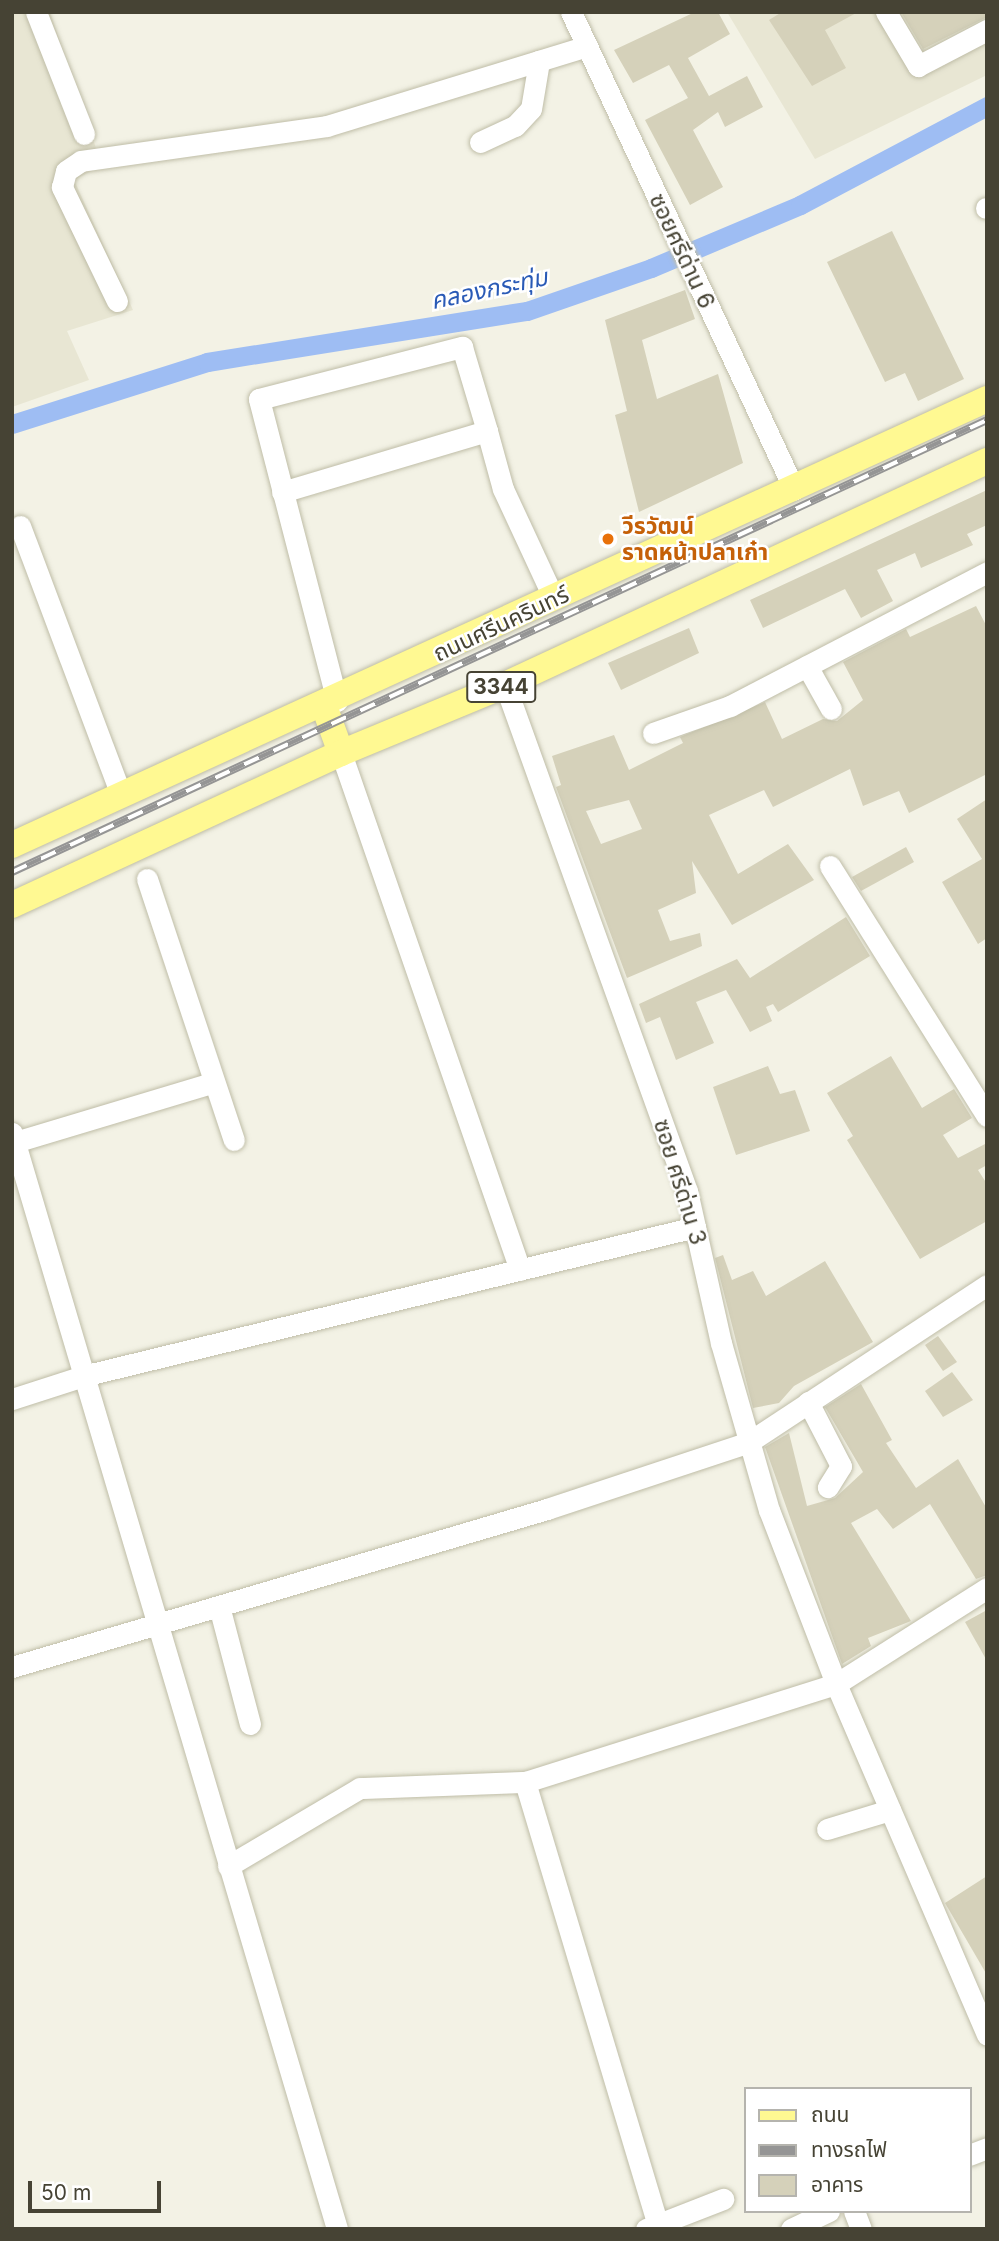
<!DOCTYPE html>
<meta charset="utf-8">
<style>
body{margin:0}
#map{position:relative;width:999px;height:2241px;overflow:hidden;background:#f3f2e5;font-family:Inter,"Noto Sans Thai",sans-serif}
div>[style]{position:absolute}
.residential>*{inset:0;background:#e8e6d3}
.canal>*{height:19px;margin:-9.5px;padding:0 9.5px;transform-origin:9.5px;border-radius:9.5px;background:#9ebdf3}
.building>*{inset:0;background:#d5d1ba}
.roads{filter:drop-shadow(0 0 2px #bfbda7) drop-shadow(0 0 2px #bfbda7)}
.minor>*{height:21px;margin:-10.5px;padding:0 10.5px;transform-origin:10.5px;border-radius:10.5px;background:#fff}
.major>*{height:26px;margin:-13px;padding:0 13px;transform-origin:13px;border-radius:13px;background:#fff992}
.rail>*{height:8px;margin-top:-4px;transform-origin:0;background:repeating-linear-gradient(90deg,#fff 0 16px,#959595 0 32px);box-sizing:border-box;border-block:2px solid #959595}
.dots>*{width:19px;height:19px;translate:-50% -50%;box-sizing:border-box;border:4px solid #fff;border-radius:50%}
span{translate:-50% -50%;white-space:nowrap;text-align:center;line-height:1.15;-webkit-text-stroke:5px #fff;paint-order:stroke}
.shield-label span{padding:2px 5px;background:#fff;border:2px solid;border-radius:5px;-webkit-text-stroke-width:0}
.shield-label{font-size:21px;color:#464334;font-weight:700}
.street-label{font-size:23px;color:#464334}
.food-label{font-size:23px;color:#c56008;font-weight:700}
.left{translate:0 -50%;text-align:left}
.water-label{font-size:24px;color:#295ab6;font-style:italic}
.frame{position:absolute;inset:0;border:14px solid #464334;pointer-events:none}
.legend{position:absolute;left:744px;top:2087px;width:228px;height:126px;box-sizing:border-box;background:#fff;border:2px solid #b5b4ae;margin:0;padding:9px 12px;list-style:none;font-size:21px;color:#464334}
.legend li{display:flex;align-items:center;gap:14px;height:35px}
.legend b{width:35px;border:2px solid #b5b4ae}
.scale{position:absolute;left:28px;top:2181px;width:133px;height:32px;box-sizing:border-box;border:4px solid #464334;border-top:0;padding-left:9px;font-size:21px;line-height:24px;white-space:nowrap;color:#464334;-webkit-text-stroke:5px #fff;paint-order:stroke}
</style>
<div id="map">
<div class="residential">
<i style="clip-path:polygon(12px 12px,50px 12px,102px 166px,74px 180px,133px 310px,67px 331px,89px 380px,12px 407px)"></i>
<i style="clip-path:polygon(727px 12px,987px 12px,987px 75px,815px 159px)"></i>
</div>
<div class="canal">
<i style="left:12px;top:424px;width:205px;rotate:-17.6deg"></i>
<i style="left:207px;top:362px;width:324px;rotate:-9.1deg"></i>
<i style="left:527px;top:311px;width:131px;rotate:-19.1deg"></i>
<i style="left:651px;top:268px;width:162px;rotate:-22.9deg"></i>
<i style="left:800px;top:205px;width:212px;rotate:-27.9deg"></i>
</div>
<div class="building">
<i style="clip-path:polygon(695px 12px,718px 12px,730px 34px,688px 58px,709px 96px,747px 76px,763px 107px,725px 127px,718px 112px,693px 130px,723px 187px,690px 205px,645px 120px,688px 98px,669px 65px,633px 83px,614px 50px)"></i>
<i style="clip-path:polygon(782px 12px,858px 12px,825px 30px,846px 68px,812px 86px,769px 20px)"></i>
<i style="clip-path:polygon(901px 12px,987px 12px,987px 17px,923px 49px)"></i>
<i style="clip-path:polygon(892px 231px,964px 379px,918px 401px,905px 373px,885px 382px,827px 262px)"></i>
<i style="clip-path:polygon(685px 290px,695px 319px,642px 340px,657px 399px,718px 374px,743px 463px,639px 512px,615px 415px,627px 411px,605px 320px)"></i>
<i style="clip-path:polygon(987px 490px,987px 525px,967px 534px,973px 545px,921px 568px,915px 553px,877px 570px,893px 601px,861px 618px,845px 589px,763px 628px,750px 600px)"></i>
<i style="clip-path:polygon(evenodd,976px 606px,987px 627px,987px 774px,909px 813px,899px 791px,863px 806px,850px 769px,773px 807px,764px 790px,709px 815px,738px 874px,788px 844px,814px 880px,732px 925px,692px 861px,696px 893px,658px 910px,670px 941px,700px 933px,702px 946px,627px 978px,556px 787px,561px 785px,552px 756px,614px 735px,629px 770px,683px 743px,680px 737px,765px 702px,782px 739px,823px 719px,837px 721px,863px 700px,843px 662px,906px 629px,910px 637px,976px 606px,629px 800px,642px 829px,601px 844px,586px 811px,629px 800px)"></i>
<i style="clip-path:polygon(689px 628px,699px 653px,621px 690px,608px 663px)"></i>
<i style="clip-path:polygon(987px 799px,987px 938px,978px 944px,942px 882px,982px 859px,957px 819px)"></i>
<i style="clip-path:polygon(906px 847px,914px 862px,861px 891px,852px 877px)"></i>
<i style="clip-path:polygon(846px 917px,870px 956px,778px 1012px,773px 1004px,766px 1007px,772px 1021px,750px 1032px,726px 990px,696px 1002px,714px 1043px,676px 1060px,660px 1017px,646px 1023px,639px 1004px,737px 959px,750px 978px)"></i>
<i style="clip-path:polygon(891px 1056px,922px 1108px,954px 1089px,972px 1118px,943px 1135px,958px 1158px,987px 1143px,987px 1165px,978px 1170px,987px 1184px,987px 1221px,920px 1259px,847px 1140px,853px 1136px,827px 1093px)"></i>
<i style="clip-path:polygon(768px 1066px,780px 1094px,795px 1090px,810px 1131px,736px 1155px,713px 1087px)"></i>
<i style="clip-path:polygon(723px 1255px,732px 1280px,753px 1271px,766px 1296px,825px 1261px,873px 1342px,794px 1386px,779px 1403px,753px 1408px,715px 1258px)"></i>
<i style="clip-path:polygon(938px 1336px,957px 1362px,943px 1371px,925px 1345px)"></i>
<i style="clip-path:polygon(952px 1372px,973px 1400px,943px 1417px,925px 1391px)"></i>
<i style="clip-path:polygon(861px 1384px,892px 1440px,886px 1443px,916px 1488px,958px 1459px,987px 1509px,987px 1575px,976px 1579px,930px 1504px,893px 1529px,877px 1509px,851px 1523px,911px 1621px,868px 1638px,871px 1646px,842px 1664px,765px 1447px,789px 1433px,807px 1506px,835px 1498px,863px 1472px,825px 1407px)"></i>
<i style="clip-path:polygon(987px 1610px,987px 1661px,965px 1622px)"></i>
<i style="clip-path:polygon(987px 1876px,987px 1975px,945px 1903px)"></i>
</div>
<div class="roads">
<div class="minor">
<i style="left:36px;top:12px;width:131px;rotate:68.5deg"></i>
<i style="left:571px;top:12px;width:527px;rotate:64.94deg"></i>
<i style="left:886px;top:12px;width:63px;rotate:59.3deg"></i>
<i style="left:918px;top:66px;width:78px;rotate:-27.6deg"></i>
<i style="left:480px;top:142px;width:38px;rotate:-25deg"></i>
<i style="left:515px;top:126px;width:23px;rotate:-47deg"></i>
<i style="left:531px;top:109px;width:49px;rotate:-80.5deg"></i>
<i style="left:986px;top:208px;width:1px"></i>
<i style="left:117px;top:301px;width:127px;rotate:-115.8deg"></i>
<i style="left:62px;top:187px;width:16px;rotate:-76deg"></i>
<i style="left:66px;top:171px;width:18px;rotate:-34deg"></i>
<i style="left:81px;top:161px;width:248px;rotate:-8.1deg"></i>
<i style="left:327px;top:126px;width:272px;rotate:-17.1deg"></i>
<i style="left:282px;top:492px;width:214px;rotate:-16.6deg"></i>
<i style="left:487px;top:431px;width:60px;rotate:74.6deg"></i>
<i style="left:503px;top:489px;width:121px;rotate:65.1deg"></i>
<i style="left:20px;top:526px;width:287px;rotate:69.4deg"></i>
<i style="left:807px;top:666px;width:49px;rotate:60.8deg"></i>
<i style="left:505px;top:685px;width:538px;rotate:70.22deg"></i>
<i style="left:687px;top:1191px;width:156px;rotate:77.4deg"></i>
<i style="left:721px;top:1343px;width:174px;rotate:74deg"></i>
<i style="left:769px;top:1510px;width:186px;rotate:68.9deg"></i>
<i style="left:836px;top:1684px;width:382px;rotate:66.7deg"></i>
<i style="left:337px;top:701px;width:312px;rotate:-104.5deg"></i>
<i style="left:259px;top:399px;width:210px;rotate:-14.4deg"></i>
<i style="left:462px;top:347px;width:88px;rotate:73.4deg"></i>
<i style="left:653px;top:733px;width:82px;rotate:-19.3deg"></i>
<i style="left:730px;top:706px;width:290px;rotate:-27.5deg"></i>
<i style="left:341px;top:753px;width:547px;rotate:70.9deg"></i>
<i style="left:830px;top:866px;width:295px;rotate:57.9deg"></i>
<i style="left:147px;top:879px;width:275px;rotate:71.6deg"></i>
<i style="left:12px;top:1133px;width:1143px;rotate:73.48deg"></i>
<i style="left:15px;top:1142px;width:206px;rotate:-16.7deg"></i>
<i style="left:12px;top:1399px;width:75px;rotate:-17.9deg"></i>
<i style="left:83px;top:1376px;width:630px;rotate:-13.68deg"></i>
<i style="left:808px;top:1402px;width:72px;rotate:62.7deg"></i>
<i style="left:841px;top:1466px;width:25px;rotate:122deg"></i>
<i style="left:219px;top:1606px;width:122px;rotate:75.3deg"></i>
<i style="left:12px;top:1667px;width:558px;rotate:-16.45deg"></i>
<i style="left:547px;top:1509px;width:213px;rotate:-18.3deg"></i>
<i style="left:749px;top:1442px;width:285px;rotate:-33.4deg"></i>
<i style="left:525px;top:1782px;width:467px;rotate:73.3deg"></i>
<i style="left:827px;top:1829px;width:66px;rotate:-16.8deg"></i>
<i style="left:228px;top:1866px;width:153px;rotate:-30.6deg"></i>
<i style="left:360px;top:1788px;width:165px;rotate:-2.1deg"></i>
<i style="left:525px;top:1782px;width:326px;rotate:-17.5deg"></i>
<i style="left:836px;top:1684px;width:179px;rotate:-32.4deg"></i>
<i style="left:969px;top:2155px;width:19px;rotate:-21deg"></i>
<i style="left:854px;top:2211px;width:19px;rotate:69deg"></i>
<i style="left:646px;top:2229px;width:83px;rotate:-21.3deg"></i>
<i style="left:791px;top:2229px;width:42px;rotate:-25.3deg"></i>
</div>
<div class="major">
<i style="left:324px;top:706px;width:50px;rotate:70.1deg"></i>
<i style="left:12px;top:845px;width:1072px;rotate:-24.58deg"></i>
<i style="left:12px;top:905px;width:362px;rotate:-24.8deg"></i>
<i style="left:341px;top:753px;width:178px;rotate:-22.5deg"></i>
<i style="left:505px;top:685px;width:532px;rotate:-24.93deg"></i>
</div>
</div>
<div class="rail">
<i style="left:12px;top:872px;width:1075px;rotate:-24.87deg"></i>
</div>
<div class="dots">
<i style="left:608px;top:539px;background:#e8710a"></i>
</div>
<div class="shield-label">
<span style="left:501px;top:687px">3344</span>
</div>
<div class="street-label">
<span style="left:682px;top:251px;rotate:65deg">ซอยศรีด่าน 6</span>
<span style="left:501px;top:624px;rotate:-25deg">ถนนศรีนครินทร์</span>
<span style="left:680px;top:1182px;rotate:73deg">ซอย ศรีด่าน 3</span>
</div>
<div class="food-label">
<span class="left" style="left:622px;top:539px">วีรวัฒน์<br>ราดหน้าปลาเก๋า</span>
</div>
<div class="water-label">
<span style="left:489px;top:289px;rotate:-12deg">คลองกระทุ่ม</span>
</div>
<div class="frame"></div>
<ul class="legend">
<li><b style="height:9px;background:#fff992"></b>ถนน</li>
<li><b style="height:9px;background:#959595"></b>ทางรถไฟ</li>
<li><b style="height:19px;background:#d5d1ba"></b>อาคาร</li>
</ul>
<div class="scale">50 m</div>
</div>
